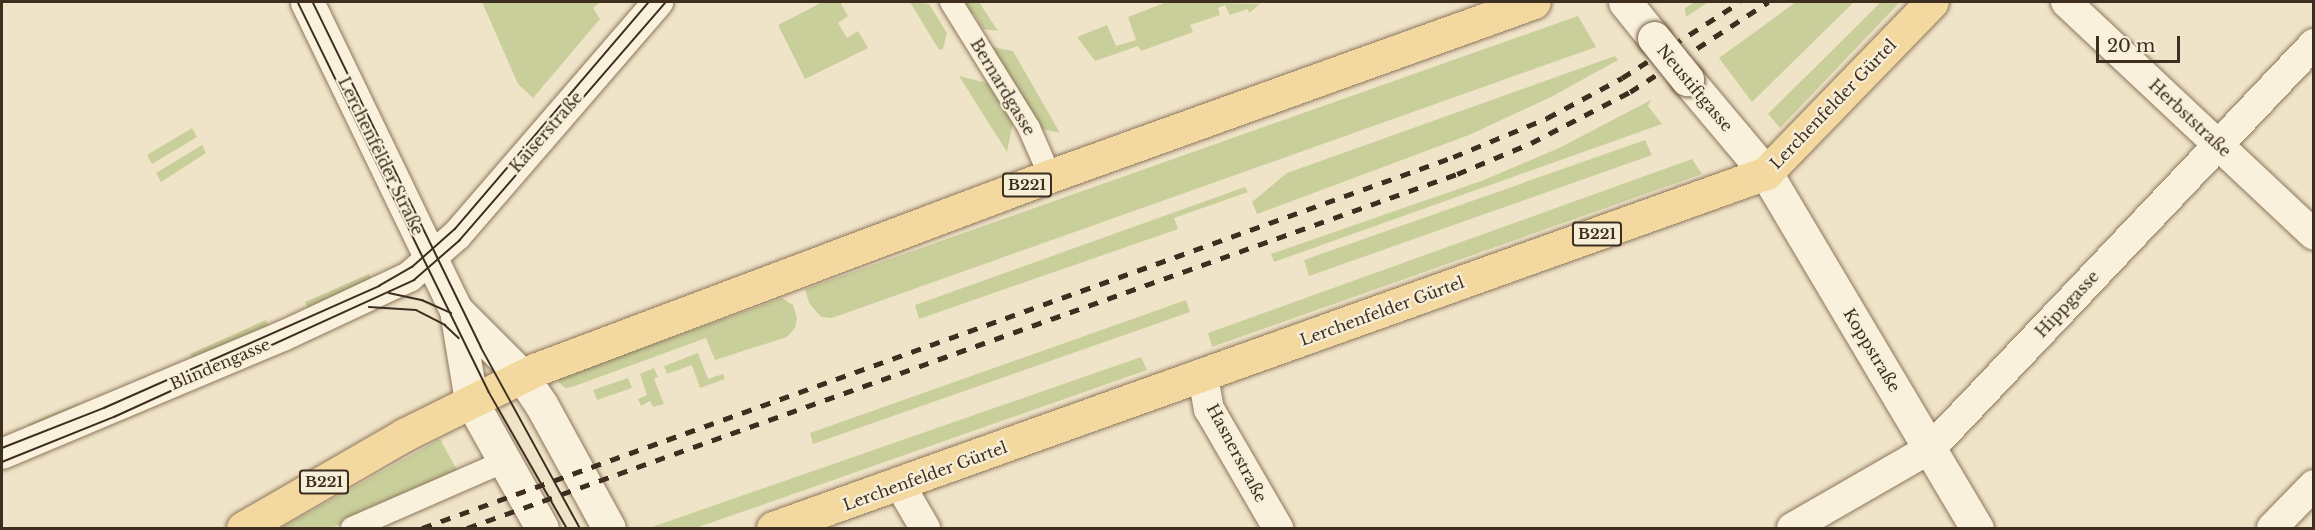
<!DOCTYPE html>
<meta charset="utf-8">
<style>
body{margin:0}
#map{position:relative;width:2315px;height:530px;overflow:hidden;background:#f0e4c8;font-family:"Libre Baskerville",serif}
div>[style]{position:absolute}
.green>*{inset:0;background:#c9cf9b}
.roads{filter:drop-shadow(0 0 2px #8d765c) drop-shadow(0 0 2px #8d765c)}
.pedestrian>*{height:22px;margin:-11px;padding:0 11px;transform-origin:11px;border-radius:11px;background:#faf1dc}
.minor>*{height:30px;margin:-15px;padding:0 15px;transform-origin:15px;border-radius:15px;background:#faf1dc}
.secondary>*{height:33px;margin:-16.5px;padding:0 16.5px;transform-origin:16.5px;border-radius:16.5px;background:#faf1dc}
.primary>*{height:33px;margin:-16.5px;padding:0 16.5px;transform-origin:16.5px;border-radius:16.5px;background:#f3d9a0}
.tram>*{height:1.5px;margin:-0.75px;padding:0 0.75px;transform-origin:0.75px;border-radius:0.75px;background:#3d2e20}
.rail>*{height:4.5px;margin-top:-2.25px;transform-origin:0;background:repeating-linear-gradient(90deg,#3d2e20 0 10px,transparent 0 20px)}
.bridges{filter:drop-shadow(0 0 2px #6f573f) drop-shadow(0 0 2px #6f573f)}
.secondary-bridge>*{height:33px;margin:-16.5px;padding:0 16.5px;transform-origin:16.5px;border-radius:16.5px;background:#faf1dc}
span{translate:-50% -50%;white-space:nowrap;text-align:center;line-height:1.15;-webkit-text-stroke:4.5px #f7eed8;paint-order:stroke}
.shield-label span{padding:2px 4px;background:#f7eed8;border:2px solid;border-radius:4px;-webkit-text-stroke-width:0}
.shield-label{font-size:15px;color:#3d2e20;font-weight:700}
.street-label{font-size:16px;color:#3d2e20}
.frame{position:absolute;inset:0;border:3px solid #3d2e20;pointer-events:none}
.scale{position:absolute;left:2096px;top:36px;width:84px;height:27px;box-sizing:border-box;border:3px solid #3d2e20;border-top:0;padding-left:8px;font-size:18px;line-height:21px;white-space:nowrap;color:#3d2e20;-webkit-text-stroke:4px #f7eed8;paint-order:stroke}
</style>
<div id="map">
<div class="green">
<i style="clip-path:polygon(482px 2px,600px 2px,593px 8px,600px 19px,533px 98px,518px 84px)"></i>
<i style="clip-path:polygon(823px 2px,840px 2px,848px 16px,838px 23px,847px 38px,858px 31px,868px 48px,805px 79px,778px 25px)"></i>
<i style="clip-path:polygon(910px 2px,929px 4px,947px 33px,943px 49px,939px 50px)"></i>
<i style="clip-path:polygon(955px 2px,979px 2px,998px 31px,983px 29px,974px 14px,961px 11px)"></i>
<i style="clip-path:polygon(1167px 2px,1260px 4px,1249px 13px,1248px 9px,1230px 15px,1225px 5px,1218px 8px,1220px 15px,1190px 25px,1193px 32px,1141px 51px,1138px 46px,1095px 61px,1077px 37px,1107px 25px,1116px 46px,1136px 40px,1128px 17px)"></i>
<i style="clip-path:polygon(1695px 2px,1708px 2px,1686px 17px,1685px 8px)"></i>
<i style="clip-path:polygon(1796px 2px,1854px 2px,1752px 102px,1719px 58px)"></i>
<i style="clip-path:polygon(1881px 2px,1900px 2px,1780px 128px,1768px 114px)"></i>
<i style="clip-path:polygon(1578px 16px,1596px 47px,832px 318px,821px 317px,809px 303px,805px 289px)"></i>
<i style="clip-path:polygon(983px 45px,1013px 51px,1060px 133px,1034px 127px)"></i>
<i style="clip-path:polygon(1615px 56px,1618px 60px,1551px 97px,1469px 135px,1257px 214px,1252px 202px,1287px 173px)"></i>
<i style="clip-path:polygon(959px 76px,987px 83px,1013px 122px,1007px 152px)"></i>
<i style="clip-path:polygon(1651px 100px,1648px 106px,1662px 124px,1274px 262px,1271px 254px,1484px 180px,1559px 148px)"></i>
<i style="clip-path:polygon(192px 128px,197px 137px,152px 164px,147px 155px)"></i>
<i style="clip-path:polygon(1645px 140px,1652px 155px,1309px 276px,1304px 260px)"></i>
<i style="clip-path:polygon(202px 145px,206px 153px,161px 182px,156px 173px)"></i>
<i style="clip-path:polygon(1692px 159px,1702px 174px,1212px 347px,1208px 333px)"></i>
<i style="clip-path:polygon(1245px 187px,1248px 192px,1174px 218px,1178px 229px,919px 319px,915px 305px)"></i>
<i style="clip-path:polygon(369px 274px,372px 280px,308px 309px,305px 302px)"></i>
<i style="clip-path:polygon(782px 298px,793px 305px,797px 318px,795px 328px,787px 337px,715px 360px,706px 338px,572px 387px,565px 388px,556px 379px)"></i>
<i style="clip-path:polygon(1186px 300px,1190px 312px,813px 444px,810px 433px)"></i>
<i style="clip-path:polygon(266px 320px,269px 327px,194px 361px,190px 354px)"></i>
<i style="clip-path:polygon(698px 353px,708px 379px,723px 374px,725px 379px,700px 388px,692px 365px,667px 374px,664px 366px)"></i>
<i style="clip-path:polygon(1141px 357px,1147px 370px,696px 528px,649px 528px)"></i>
<i style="clip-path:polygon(654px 368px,658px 377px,654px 379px,664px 404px,653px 407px,650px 401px,641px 406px,638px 399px,647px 395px,640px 374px)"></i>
<i style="clip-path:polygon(628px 378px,632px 388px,597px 400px,593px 390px)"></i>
<i style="clip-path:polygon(79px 403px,81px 409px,30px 429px,28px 424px)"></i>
<i style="clip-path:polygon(440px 439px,458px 472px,331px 528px,281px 528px)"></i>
</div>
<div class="roads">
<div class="pedestrian">
<i style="left:951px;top:2px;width:148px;rotate:58.2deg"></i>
<i style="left:1029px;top:128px;width:52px;rotate:66.4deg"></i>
<i style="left:352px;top:528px;width:165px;rotate:-23.6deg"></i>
</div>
<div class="minor">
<i style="left:2066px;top:2px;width:340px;rotate:43.2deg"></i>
<i style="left:1203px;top:376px;width:34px;rotate:80deg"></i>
<i style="left:1209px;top:409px;width:138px;rotate:59.9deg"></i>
<i style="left:2px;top:454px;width:305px;rotate:-22.8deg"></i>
<i style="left:283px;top:336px;width:139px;rotate:-25.1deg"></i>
<i style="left:409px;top:277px;width:64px;rotate:-41.2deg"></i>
<i style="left:457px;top:235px;width:308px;rotate:-49.2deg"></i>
<i style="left:900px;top:485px;width:50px;rotate:59.8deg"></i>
<i style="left:1792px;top:528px;width:160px;rotate:-29.9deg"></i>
<i style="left:1931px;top:448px;width:557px;rotate:-46.53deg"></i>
<i style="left:2272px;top:528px;width:60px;rotate:-45.7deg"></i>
</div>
<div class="secondary">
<i style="left:307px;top:2px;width:342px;rotate:64.2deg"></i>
<i style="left:456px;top:310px;width:92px;rotate:80.6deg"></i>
<i style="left:471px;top:401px;width:145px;rotate:60.8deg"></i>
<i style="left:1625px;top:2px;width:46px;rotate:51.1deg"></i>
<i style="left:1687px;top:79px;width:123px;rotate:50deg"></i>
<i style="left:1766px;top:173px;width:413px;rotate:59.3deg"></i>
<i style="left:456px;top:310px;width:93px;rotate:45deg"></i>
<i style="left:522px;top:376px;width:34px;rotate:56deg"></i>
<i style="left:541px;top:404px;width:141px;rotate:61.3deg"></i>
</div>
<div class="primary">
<i style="left:243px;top:528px;width:186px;rotate:-30deg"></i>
<i style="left:404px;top:435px;width:148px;rotate:-26.4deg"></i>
<i style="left:537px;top:369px;width:548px;rotate:-20.62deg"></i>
<i style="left:1050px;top:176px;width:514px;rotate:-19.77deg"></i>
<i style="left:773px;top:528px;width:1055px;rotate:-19.67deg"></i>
<i style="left:1766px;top:173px;width:238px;rotate:-45.9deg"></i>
</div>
</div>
<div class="tram">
<i style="left:298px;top:2px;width:434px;rotate:63.9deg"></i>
<i style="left:489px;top:392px;width:157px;rotate:60.2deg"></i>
<i style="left:313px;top:2px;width:384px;rotate:64deg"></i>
<i style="left:481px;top:347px;width:206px;rotate:61.3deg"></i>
<i style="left:389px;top:293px;width:34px;rotate:12deg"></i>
<i style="left:422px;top:300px;width:32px;rotate:24deg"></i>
<i style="left:369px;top:307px;width:47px;rotate:3.7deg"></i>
<i style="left:416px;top:310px;width:33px;rotate:27deg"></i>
<i style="left:445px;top:325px;width:19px;rotate:43deg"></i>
<i style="left:2px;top:448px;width:110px;rotate:-21.4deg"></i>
<i style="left:104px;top:408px;width:301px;rotate:-23.9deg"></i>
<i style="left:379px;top:286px;width:38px;rotate:-30deg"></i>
<i style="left:412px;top:267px;width:57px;rotate:-41.5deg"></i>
<i style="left:455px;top:229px;width:299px;rotate:-49.5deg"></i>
<i style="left:2px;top:462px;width:121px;rotate:-21.9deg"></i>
<i style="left:114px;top:417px;width:330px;rotate:-24.5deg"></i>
<i style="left:414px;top:280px;width:60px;rotate:-40.9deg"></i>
<i style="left:459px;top:241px;width:316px;rotate:-49.1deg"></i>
</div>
<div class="rail">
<i style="left:422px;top:528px;width:1096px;rotate:-19.79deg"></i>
<i style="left:1453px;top:157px;width:102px;rotate:-22.5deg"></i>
<i style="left:1547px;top:118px;width:85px;rotate:-28.1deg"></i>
<i style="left:1622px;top:78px;width:140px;rotate:-32.8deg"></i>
<i style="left:467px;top:528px;width:1051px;rotate:-19.68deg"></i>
<i style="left:1457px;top:174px;width:80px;rotate:-22.7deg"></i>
<i style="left:1531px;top:143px;width:111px;rotate:-27.3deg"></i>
<i style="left:1630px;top:92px;width:165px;rotate:-33.1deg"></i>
</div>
<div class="bridges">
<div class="secondary-bridge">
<i style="left:1654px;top:38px;width:53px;rotate:51.2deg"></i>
</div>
</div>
<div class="shield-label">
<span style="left:1027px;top:185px">B221</span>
<span style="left:1597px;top:234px">B221</span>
<span style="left:324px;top:482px">B221</span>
</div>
<div class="street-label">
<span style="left:1003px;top:87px;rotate:59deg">Bernardgasse</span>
<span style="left:1695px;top:88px;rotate:50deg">Neustiftgasse</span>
<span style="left:1833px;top:104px;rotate:-46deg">Lerchenfelder Gürtel</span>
<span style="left:2190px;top:118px;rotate:43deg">Herbststraße</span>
<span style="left:546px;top:132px;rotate:-49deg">Kaiserstraße</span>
<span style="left:381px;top:156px;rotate:64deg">Lerchenfelder Straße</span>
<span style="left:2067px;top:304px;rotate:-47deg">Hippgasse</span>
<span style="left:1382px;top:311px;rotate:-20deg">Lerchenfelder Gürtel</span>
<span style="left:1872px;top:350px;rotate:59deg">Koppstraße</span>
<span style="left:220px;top:364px;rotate:-23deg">Blindengasse</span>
<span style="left:1237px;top:453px;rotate:62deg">Hasnerstraße</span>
<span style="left:925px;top:476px;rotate:-20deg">Lerchenfelder Gürtel</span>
</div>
<div class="frame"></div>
<div class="scale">20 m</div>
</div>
